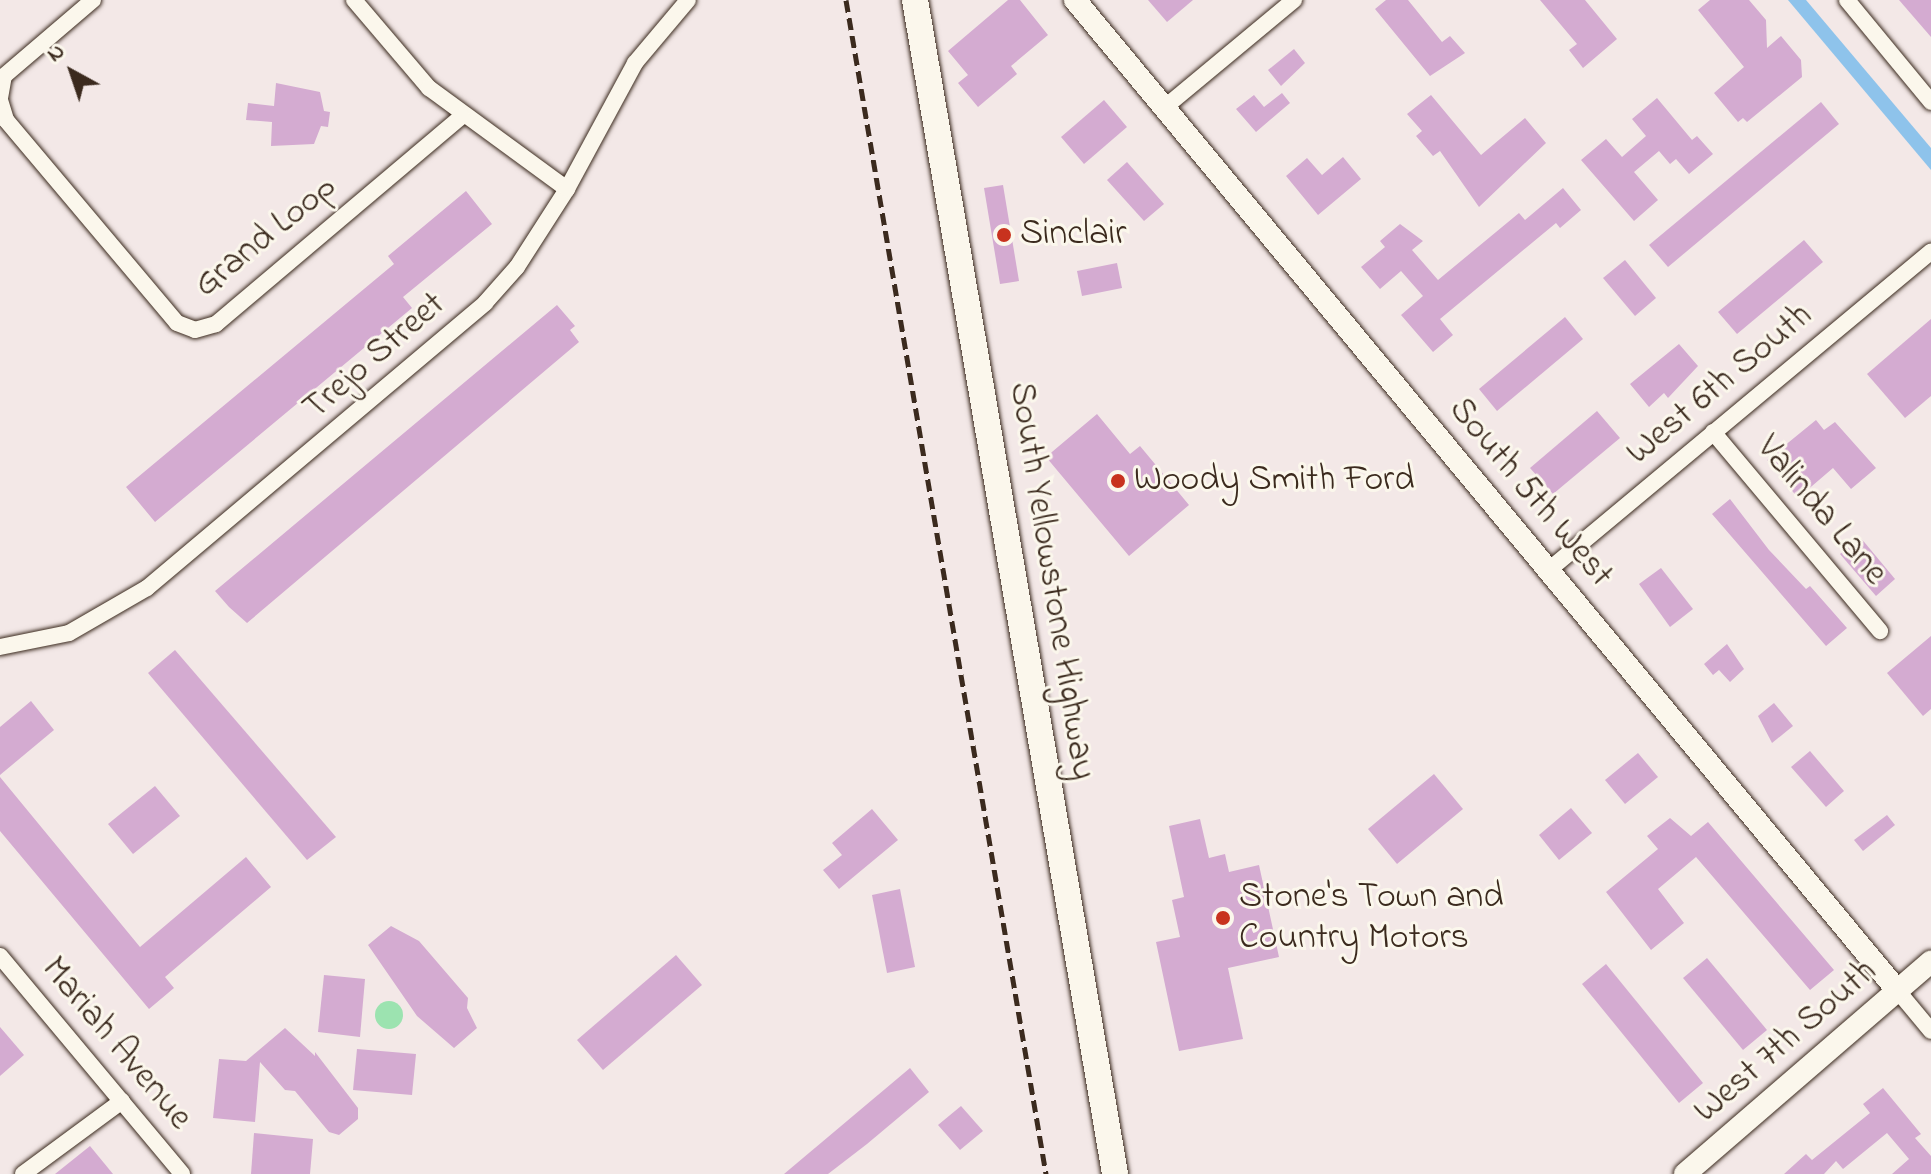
<!DOCTYPE html>
<style>
body{margin:0}
#map{position:relative;width:1931px;height:1174px;overflow:hidden;background:#f3e8e7;font-family:"Indie Flower",sans-serif}
div>[style]{position:absolute}
.green>*{inset:0;background:#9ce3b0}
.round{border-radius:50%}
.water>*{inset:0;background:#8ec3eb}
.building>*{inset:0;background:#d4abd1}
.roads{filter:drop-shadow(0 0 2px #3b2a1e) drop-shadow(0 0 2px #3b2a1e)}
.street>*{height:16px;margin:-8px;padding:0 8px;transform-origin:8px;border-radius:8px;background:#fbf7ec}
.secondary>*{height:22px;margin:-11px;padding:0 11px;transform-origin:11px;border-radius:11px;background:#fbf7ec}
.primary>*{height:26px;margin:-13px;padding:0 13px;transform-origin:13px;border-radius:13px;background:#fbf7ec}
.rail>*{height:5px;margin-top:-2.5px;transform-origin:0;background:repeating-linear-gradient(90deg,#3b2a1e 0 12px,transparent 0 18px)}
.dots>*{width:22px;height:22px;translate:-50% -50%;box-sizing:border-box;border:4px solid #fbf7ec;border-radius:50%}
span{translate:-50% -50%;white-space:nowrap;text-align:center;line-height:1.15;-webkit-text-stroke:6px #fbf7ec;paint-order:stroke}
.poi-label{font-size:36px;color:#3b2a1e}
.left{translate:0 -50%;text-align:left}
.street-label{font-size:36px;color:#3b2a1e}
.north{position:absolute;left:32px;top:32px;width:80px;height:80px;-webkit-text-stroke:6px #fbf7ec;paint-order:stroke;rotate:320deg;font-size:22px;font-weight:700;line-height:32px;text-align:center;color:#3b2a1e}
.north::after{content:'';display:block;margin:auto;width:28px;height:36px;background:#3b2a1e;clip-path:polygon(50% 0,100% 100%,50% 72%,0 100%)}
</style>
<div id="map">
<div class="green">
<i class="round" style="left:375px;top:1001px;width:28px;height:28px"></i>
</div>
<div class="water">
<i style="clip-path:polygon(1788px 0,1806px 0,1931px 148px,1931px 170px)"></i>
</div>
<div class="building">
<i style="clip-path:polygon(1008px 0,1020px 0,1048px 35px,1011px 66px,1017px 74px,978px 107px,958px 83px,968px 75px,948px 51px)"></i>
<i style="clip-path:polygon(1148px 0,1193px 0,1167px 22px)"></i>
<i style="clip-path:polygon(1386px 0,1408px 0,1442px 42px,1450px 36px,1465px 53px,1430px 76px,1375px 9px)"></i>
<i style="clip-path:polygon(1540px 0,1585px 0,1617px 39px,1583px 68px,1569px 50px,1577px 44px)"></i>
<i style="clip-path:polygon(1710px 0,1749px 0,1766px 20px,1767px 48px,1781px 36px,1801px 60px,1802px 77px,1747px 122px,1743px 118px,1738px 122px,1714px 93px,1744px 67px,1698px 10px)"></i>
<i style="clip-path:polygon(1899px 0,1931px 0,1931px 37px)"></i>
<i style="clip-path:polygon(1294px 49px,1305px 63px,1281px 86px,1268px 70px)"></i>
<i style="clip-path:polygon(276px 83px,320px 92px,324px 111px,330px 112px,328px 127px,321px 126px,314px 144px,271px 146px,272px 122px,246px 120px,248px 103px,274px 106px)"></i>
<i style="clip-path:polygon(1282px 93px,1290px 103px,1256px 132px,1236px 109px,1254px 95px,1264px 107px)"></i>
<i style="clip-path:polygon(1431px 95px,1481px 155px,1525px 118px,1546px 143px,1479px 207px,1440px 151px,1433px 156px,1416px 136px,1422px 131px,1407px 114px)"></i>
<i style="clip-path:polygon(1657px 98px,1692px 140px,1697px 136px,1713px 154px,1689px 174px,1676px 159px,1670px 164px,1659px 151px,1634px 172px,1658px 200px,1634px 221px,1581px 160px,1606px 139px,1622px 157px,1646px 136px,1632px 119px)"></i>
<i style="clip-path:polygon(1104px 100px,1127px 127px,1084px 164px,1061px 137px)"></i>
<i style="clip-path:polygon(1821px 102px,1839px 124px,1668px 267px,1649px 245px)"></i>
<i style="clip-path:polygon(1343px 157px,1361px 179px,1318px 215px,1286px 176px,1307px 158px,1322px 175px)"></i>
<i style="clip-path:polygon(1127px 162px,1164px 204px,1144px 221px,1107px 180px)"></i>
<i style="clip-path:polygon(1003px 185px,1019px 281px,1000px 284px,984px 188px)"></i>
<i style="clip-path:polygon(1563px 188px,1581px 210px,1560px 228px,1556px 223px,1440px 319px,1453px 335px,1433px 352px,1401px 315px,1423px 296px,1401px 271px,1380px 289px,1361px 267px,1385px 247px,1380px 241px,1400px 224px,1423px 241px,1412px 250px,1438px 280px,1519px 213px,1525px 220px)"></i>
<i style="clip-path:polygon(466px 191px,492px 224px,403px 297px,412px 308px,155px 522px,126px 487px,394px 264px,388px 256px)"></i>
<i style="clip-path:polygon(1804px 240px,1823px 262px,1737px 334px,1718px 312px)"></i>
<i style="clip-path:polygon(1625px 260px,1656px 298px,1635px 316px,1603px 278px)"></i>
<i style="clip-path:polygon(1117px 263px,1122px 288px,1082px 296px,1077px 271px)"></i>
<i style="clip-path:polygon(557px 305px,575px 326px,570px 330px,579px 342px,247px 623px,229px 607px,215px 591px)"></i>
<i style="clip-path:polygon(1565px 317px,1583px 339px,1497px 411px,1479px 389px)"></i>
<i style="clip-path:polygon(1931px 319px,1931px 396px,1905px 418px,1867px 374px)"></i>
<i style="clip-path:polygon(1679px 344px,1698px 366px,1668px 398px,1664px 393px,1649px 407px,1630px 384px)"></i>
<i style="clip-path:polygon(1597px 411px,1620px 438px,1553px 494px,1530px 468px)"></i>
<i style="clip-path:polygon(1097px 414px,1130px 454px,1140px 446px,1189px 505px,1129px 556px,1046px 457px)"></i>
<i style="clip-path:polygon(1816px 420px,1824px 430px,1835px 422px,1876px 468px,1851px 489px,1833px 468px,1798px 498px,1767px 460px)"></i>
<i style="clip-path:polygon(1730px 499px,1769px 550px,1806px 589px,1810px 586px,1847px 628px,1826px 646px,1712px 514px)"></i>
<i style="clip-path:polygon(1860px 537px,1895px 579px,1876px 596px,1840px 554px)"></i>
<i style="clip-path:polygon(1661px 568px,1693px 609px,1670px 627px,1639px 584px)"></i>
<i style="clip-path:polygon(1931px 636px,1931px 709px,1923px 716px,1887px 673px)"></i>
<i style="clip-path:polygon(1727px 644px,1744px 669px,1730px 682px,1719px 670px,1713px 675px,1704px 664px)"></i>
<i style="clip-path:polygon(175px 650px,336px 837px,307px 860px,148px 673px)"></i>
<i style="clip-path:polygon(31px 701px,54px 730px,0 775px,0 727px)"></i>
<i style="clip-path:polygon(1774px 703px,1793px 726px,1772px 743px,1758px 716px)"></i>
<i style="clip-path:polygon(1810px 751px,1844px 791px,1826px 807px,1791px 767px)"></i>
<i style="clip-path:polygon(1638px 753px,1658px 777px,1625px 804px,1605px 780px)"></i>
<i style="clip-path:polygon(1434px 774px,1463px 809px,1397px 864px,1368px 829px)"></i>
<i style="clip-path:polygon(0 777px,140px 947px,246px 857px,271px 887px,165px 977px,174px 988px,149px 1009px,0 831px)"></i>
<i style="clip-path:polygon(155px 786px,180px 816px,133px 854px,108px 824px)"></i>
<i style="clip-path:polygon(1571px 808px,1592px 833px,1559px 860px,1539px 835px)"></i>
<i style="clip-path:polygon(872px 809px,898px 840px,839px 889px,823px 870px,842px 855px,832px 843px)"></i>
<i style="clip-path:polygon(1887px 815px,1895px 825px,1863px 851px,1854px 840px)"></i>
<i style="clip-path:polygon(1670px 818px,1691px 836px,1708px 822px,1834px 970px,1810px 990px,1696px 857px,1658px 889px,1684px 923px,1651px 950px,1606px 892px,1658px 849px,1647px 836px)"></i>
<i style="clip-path:polygon(1200px 819px,1209px 858px,1225px 854px,1229px 872px,1259px 865px,1279px 957px,1228px 968px,1243px 1039px,1179px 1051px,1156px 942px,1180px 937px,1172px 900px,1184px 897px,1169px 826px)"></i>
<i style="clip-path:polygon(900px 889px,915px 967px,887px 973px,872px 895px)"></i>
<i style="clip-path:polygon(391px 926px,419px 941px,468px 998px,467px 1008px,477px 1028px,454px 1048px,417px 1016px,368px 945px)"></i>
<i style="clip-path:polygon(676px 955px,702px 985px,603px 1070px,577px 1040px)"></i>
<i style="clip-path:polygon(1707px 958px,1767px 1030px,1743px 1050px,1683px 978px)"></i>
<i style="clip-path:polygon(1606px 964px,1703px 1083px,1679px 1103px,1582px 984px)"></i>
<i style="clip-path:polygon(324px 975px,365px 979px,360px 1037px,318px 1032px)"></i>
<i style="clip-path:polygon(0 1027px,24px 1055px,0 1076px)"></i>
<i style="clip-path:polygon(285px 1028px,315px 1056px,315px 1052px,358px 1108px,358px 1119px,339px 1135px,329px 1132px,295px 1091px,285px 1090px,260px 1062px,255px 1122px,213px 1118px,219px 1059px,246px 1061px)"></i>
<i style="clip-path:polygon(357px 1049px,416px 1054px,412px 1095px,353px 1090px)"></i>
<i style="clip-path:polygon(910px 1068px,929px 1092px,867px 1144px,828px 1174px,784px 1174px)"></i>
<i style="clip-path:polygon(1883px 1088px,1921px 1134px,1915px 1138px,1931px 1156px,1931px 1174px,1892px 1174px,1909px 1159px,1887px 1133px,1843px 1169px,1836px 1161px,1824px 1174px,1784px 1174px,1806px 1154px,1812px 1160px,1870px 1113px,1863px 1104px)"></i>
<i style="clip-path:polygon(961px 1106px,983px 1131px,960px 1150px,938px 1125px)"></i>
<i style="clip-path:polygon(254px 1133px,313px 1139px,310px 1174px,251px 1174px)"></i>
<i style="clip-path:polygon(90px 1146px,113px 1174px,55px 1174px)"></i>
</div>
<div class="roads">
<div class="street">
<i style="left:354px;top:0;width:116px;rotate:49.6deg"></i>
<i style="left:429px;top:88px;width:171px;rotate:36.2deg"></i>
<i style="left:1847px;top:0;width:132px;rotate:50.5deg"></i>
<i style="left:0;top:98px;width:22px;rotate:-80deg"></i>
<i style="left:4px;top:76px;width:117px;rotate:-40.5deg"></i>
<i style="left:0;top:100px;width:21px;rotate:73deg"></i>
<i style="left:6px;top:120px;width:265px;rotate:49.9deg"></i>
<i style="left:177px;top:323px;width:19px;rotate:21deg"></i>
<i style="left:195px;top:330px;width:22px;rotate:-16deg"></i>
<i style="left:216px;top:324px;width:322px;rotate:-40.2deg"></i>
<i style="left:1164px;top:108px;width:169px;rotate:-39.7deg"></i>
<i style="left:1713px;top:432px;width:260px;rotate:50deg"></i>
<i style="left:1550px;top:569px;width:496px;rotate:-39.8deg"></i>
<i style="left:0;top:647px;width:70px;rotate:-11.5deg"></i>
<i style="left:69px;top:633px;width:90px;rotate:-30deg"></i>
<i style="left:147px;top:588px;width:442px;rotate:-40.1deg"></i>
<i style="left:485px;top:303px;width:48px;rotate:-48.4deg"></i>
<i style="left:517px;top:267px;width:93px;rotate:-57.3deg"></i>
<i style="left:567px;top:189px;width:143px;rotate:-61.6deg"></i>
<i style="left:635px;top:63px;width:82px;rotate:-49.9deg"></i>
<i style="left:0;top:956px;width:284px;rotate:50.1deg"></i>
<i style="left:1897px;top:990px;width:53px;rotate:50.3deg"></i>
<i style="left:23px;top:1174px;width:123px;rotate:-36.4deg"></i>
</div>
<div class="secondary">
<i style="left:1075px;top:0;width:1287px;rotate:50.3deg"></i>
<i style="left:1685px;top:1174px;width:325px;rotate:-40.8deg"></i>
</div>
<div class="primary">
<i style="left:915px;top:0;width:1191px;rotate:80.33deg"></i>
</div>
</div>
<div class="rail">
<i style="left:846px;top:0;width:1191px;rotate:80.33deg"></i>
</div>
<div class="dots">
<i style="left:1004px;top:235px;background:#c8321e"></i>
<i style="left:1118px;top:481px;background:#c8321e"></i>
<i style="left:1223px;top:918px;background:#c8321e"></i>
</div>
<div class="poi-label">
<span class="left" style="left:1020px;top:235px">Sinclair</span>
<span class="left" style="left:1134px;top:481px">Woody Smith Ford</span>
<span class="left" style="left:1239px;top:918px">Stone's Town and<br>Country Motors</span>
</div>
<div class="street-label">
<span style="left:266px;top:237px;rotate:-39deg">Grand Loop</span>
<span style="left:375px;top:357px;rotate:-41deg">Trejo Street</span>
<span style="left:1720px;top:385px;rotate:-40deg">West 6th South</span>
<span style="left:1530px;top:493px;rotate:50deg">South 5th West</span>
<span style="left:1821px;top:511px;rotate:50deg">Valinda Lane</span>
<span style="left:1051px;top:581px;rotate:81deg">South Yellowstone Highway</span>
<span style="left:1786px;top:1042px;rotate:-41deg">West 7th South</span>
<span style="left:116px;top:1044px;rotate:50deg">Mariah Avenue</span>
</div>
<div class="north">N</div>
</div>
